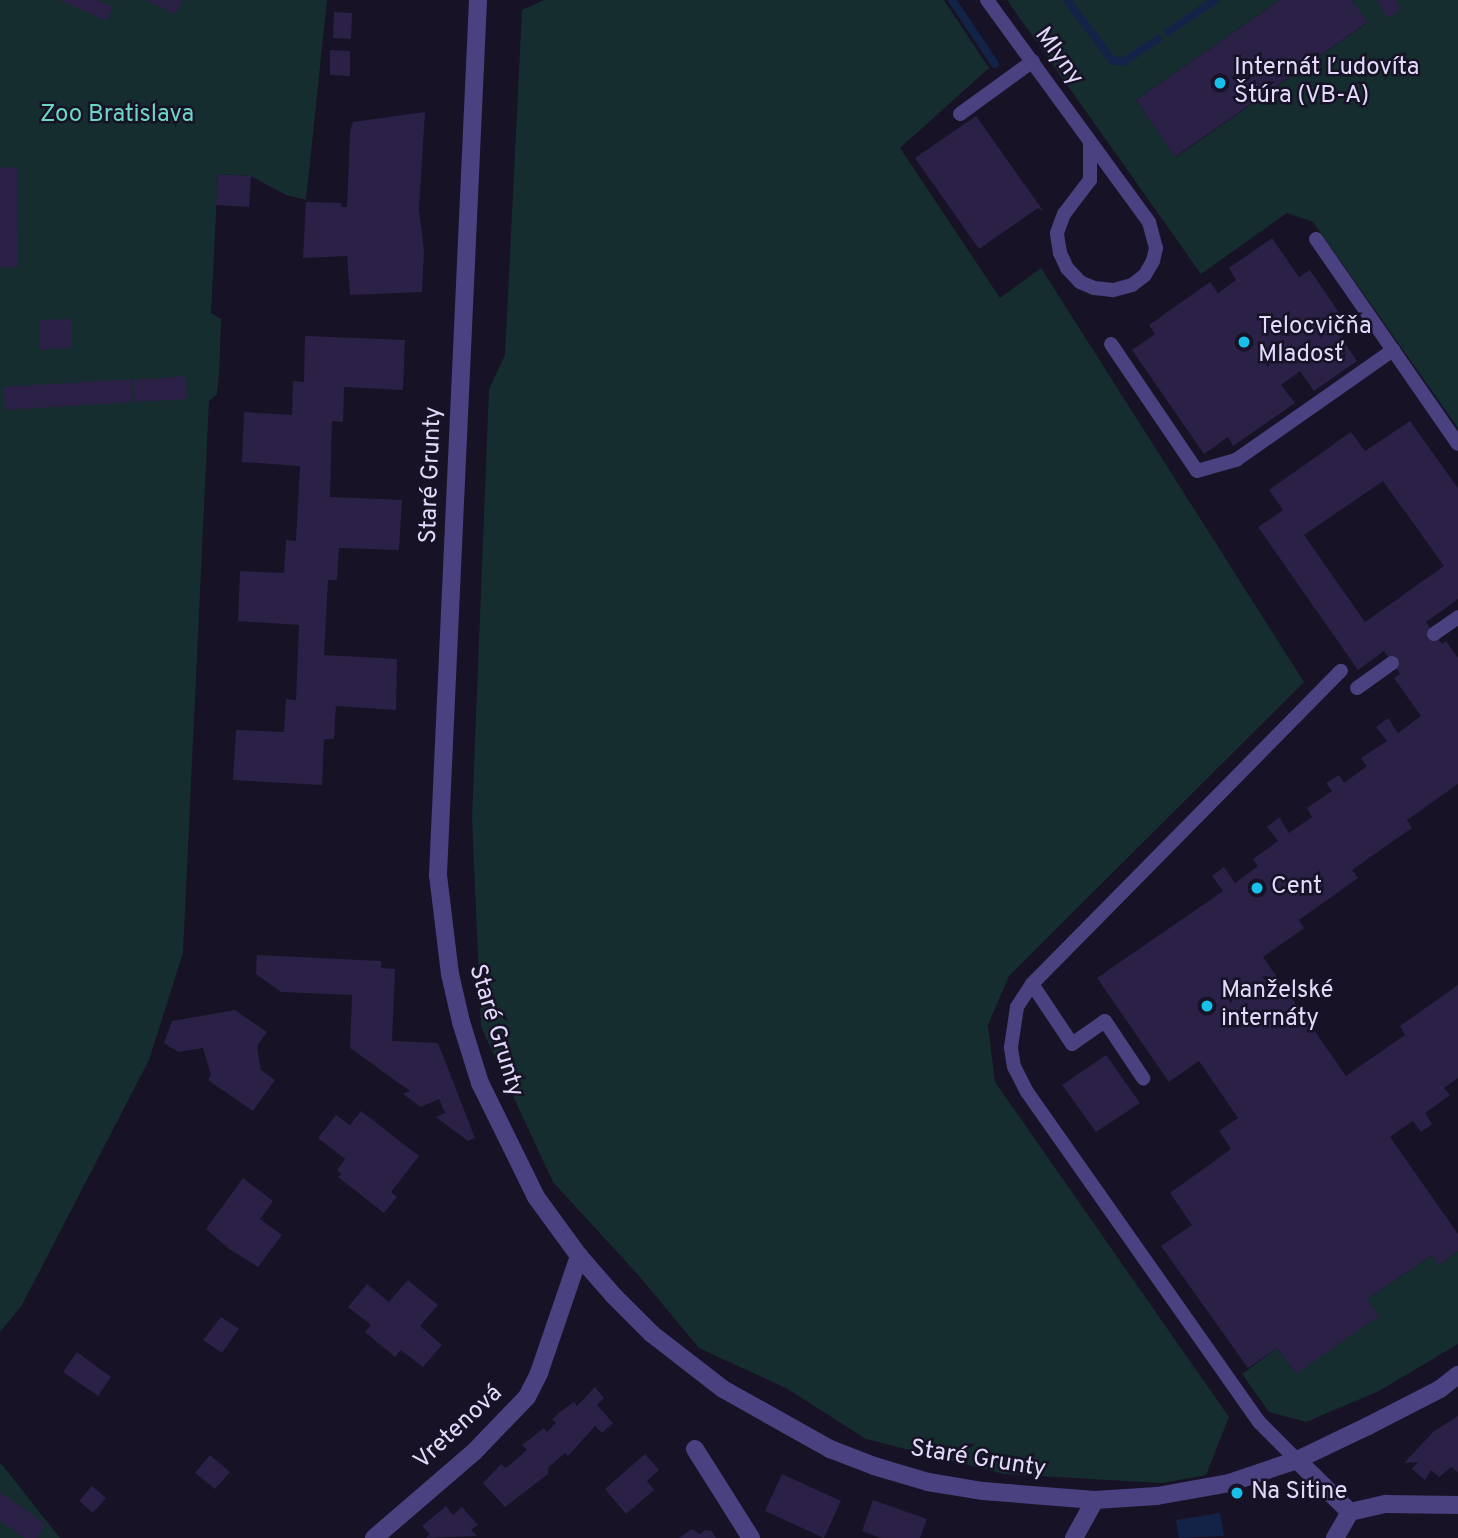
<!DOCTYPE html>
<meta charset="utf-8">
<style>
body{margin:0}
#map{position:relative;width:1458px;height:1538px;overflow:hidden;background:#171226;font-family:Overpass,sans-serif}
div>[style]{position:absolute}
.green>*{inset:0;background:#152d2f}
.water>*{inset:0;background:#132348}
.stream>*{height:8px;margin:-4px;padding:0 4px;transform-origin:4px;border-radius:4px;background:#132348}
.building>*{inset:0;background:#2b2045}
.service>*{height:14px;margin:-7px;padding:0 7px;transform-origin:7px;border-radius:7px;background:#4a4180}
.minor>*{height:18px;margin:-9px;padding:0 9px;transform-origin:9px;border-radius:9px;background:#4a4180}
.dots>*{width:19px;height:19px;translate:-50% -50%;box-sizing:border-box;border:4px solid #171226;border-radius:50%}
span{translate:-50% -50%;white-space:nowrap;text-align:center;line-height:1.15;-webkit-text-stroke:5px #171226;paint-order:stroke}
.street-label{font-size:24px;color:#e1dafb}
.poi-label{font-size:24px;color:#e1dafb}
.left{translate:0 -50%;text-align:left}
.park-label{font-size:24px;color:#6cd5c5}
</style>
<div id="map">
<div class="green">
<i style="clip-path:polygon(0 0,327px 0,306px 200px,286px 195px,251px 176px,218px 174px,211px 313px,221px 319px,219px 374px,217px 394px,209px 401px,183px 953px,149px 1060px,22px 1305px,0 1332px)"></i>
<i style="clip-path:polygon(544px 0,944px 0,989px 68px,900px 148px,1000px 298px,1041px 268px,1304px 682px,1009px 976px,988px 1025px,995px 1082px,1229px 1417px,1206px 1475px,1162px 1483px,1004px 1474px,866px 1439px,786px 1388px,699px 1348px,640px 1277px,553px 1182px,481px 1027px,472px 818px,489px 389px,505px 355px,522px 10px)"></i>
<i style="clip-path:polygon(1007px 0,1280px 0,1136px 100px,1176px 157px,1367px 23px,1352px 0,1458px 0,1458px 428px,1313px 222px,1287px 213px,1201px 274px)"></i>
<i style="clip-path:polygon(1458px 1251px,1458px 1344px,1379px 1391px,1306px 1422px,1269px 1412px,1242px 1374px,1277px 1348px,1296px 1374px,1367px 1299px,1432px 1255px,1438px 1265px)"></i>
<i style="clip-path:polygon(0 1463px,4px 1467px,60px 1538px,0 1538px)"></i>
</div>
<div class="water">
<i style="clip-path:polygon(1220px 1513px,1224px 1536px,1179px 1538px,1176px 1520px)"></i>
</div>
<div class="stream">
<i style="left:952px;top:0;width:77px;rotate:56.1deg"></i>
<i style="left:1067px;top:0;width:75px;rotate:53.1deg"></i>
<i style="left:1112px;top:60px;width:11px;rotate:10deg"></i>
<i style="left:1123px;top:62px;width:42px;rotate:-33.3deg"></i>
<i style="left:1168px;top:32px;width:57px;rotate:-34.2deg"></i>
</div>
<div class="building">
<i style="clip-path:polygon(59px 0,97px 0,113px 7px,107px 21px)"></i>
<i style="clip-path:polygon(146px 0,182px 0,176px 14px)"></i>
<i style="clip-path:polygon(1280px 0,1352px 0,1368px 22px,1175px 157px,1136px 100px)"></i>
<i style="clip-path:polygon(1379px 0,1395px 0,1401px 9px,1388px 18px,1377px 2px)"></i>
<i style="clip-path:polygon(334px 12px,352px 13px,351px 39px,333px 38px)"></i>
<i style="clip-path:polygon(330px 50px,350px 51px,350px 76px,330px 75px)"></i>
<i style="clip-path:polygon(425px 112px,419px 210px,424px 249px,422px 292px,350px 295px,347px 256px,303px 258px,306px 202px,342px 203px,341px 207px,347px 207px,350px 131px,353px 122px)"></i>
<i style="clip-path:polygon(976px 116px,1044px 212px,1038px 208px,979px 249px,915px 158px)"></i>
<i style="clip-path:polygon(0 167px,17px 168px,18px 267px,0 267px)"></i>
<i style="clip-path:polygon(218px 174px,251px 176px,249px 207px,216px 205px)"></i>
<i style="clip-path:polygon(1272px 238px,1299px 277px,1310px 270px,1340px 314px,1330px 321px,1357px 361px,1314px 391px,1300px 371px,1281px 385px,1295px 403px,1233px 446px,1228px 437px,1204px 454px,1132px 350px,1155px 334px,1149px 325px,1210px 282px,1218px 293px,1236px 280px,1229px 268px)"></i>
<i style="clip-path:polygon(71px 319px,72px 348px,40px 350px,39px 320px)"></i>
<i style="clip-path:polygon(305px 336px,405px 340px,403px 390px,344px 387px,343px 422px,332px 421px,330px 497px,402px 500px,399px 550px,339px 548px,337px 580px,328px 580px,324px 655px,397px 659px,396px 710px,336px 706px,334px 739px,324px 739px,322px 785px,233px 780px,236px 730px,284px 732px,286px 699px,296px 700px,299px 625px,238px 621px,240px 571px,284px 573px,286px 540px,296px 541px,300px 466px,242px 462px,244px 412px,292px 415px,293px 381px,304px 382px)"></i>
<i style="clip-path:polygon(186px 376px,187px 399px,135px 402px,133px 380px)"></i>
<i style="clip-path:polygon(131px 379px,132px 402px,5px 410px,3px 387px)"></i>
<i style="clip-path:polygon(evenodd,1410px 421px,1458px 488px,1458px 599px,1426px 622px,1442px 644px,1446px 641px,1458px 658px,1458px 784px,1407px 820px,1412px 828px,1352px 870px,1358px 878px,1299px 920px,1304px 928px,1263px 957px,1346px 1076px,1405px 1035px,1400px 1026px,1458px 985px,1458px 1078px,1444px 1088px,1450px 1095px,1425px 1113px,1432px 1124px,1421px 1132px,1413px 1121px,1390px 1137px,1458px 1234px,1458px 1251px,1438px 1265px,1432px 1255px,1367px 1299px,1379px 1316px,1296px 1374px,1277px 1348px,1248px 1368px,1161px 1246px,1192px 1225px,1170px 1193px,1231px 1149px,1219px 1131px,1238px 1118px,1199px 1061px,1169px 1082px,1097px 978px,1223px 891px,1212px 876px,1224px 867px,1235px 883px,1258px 866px,1253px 859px,1278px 841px,1267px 827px,1279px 817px,1289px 833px,1312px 817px,1307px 808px,1332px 791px,1326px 783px,1339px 775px,1344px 783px,1367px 766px,1361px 758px,1387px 741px,1376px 727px,1388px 718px,1398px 733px,1421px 716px,1394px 678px,1400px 674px,1384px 651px,1358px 670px,1258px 527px,1283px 510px,1269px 490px,1351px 432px,1365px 451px,1410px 421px,1383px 481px,1444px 566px,1365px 622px,1304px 535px,1383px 481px)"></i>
<i style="clip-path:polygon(257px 955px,381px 961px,381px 968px,395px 969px,392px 1041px,438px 1043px,475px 1138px,468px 1141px,436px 1117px,445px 1113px,439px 1099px,421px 1107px,403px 1094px,410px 1091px,350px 1048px,352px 995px,281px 992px,256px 974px)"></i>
<i style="clip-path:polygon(235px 1010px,267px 1032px,257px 1046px,261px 1070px,275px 1080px,253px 1111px,208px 1080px,211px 1075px,203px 1048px,178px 1052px,164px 1043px,172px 1021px)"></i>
<i style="clip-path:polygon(1106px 1055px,1140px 1103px,1096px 1132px,1062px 1085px)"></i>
<i style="clip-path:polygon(361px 1111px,419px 1156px,391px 1192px,397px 1197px,384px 1213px,338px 1177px,341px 1174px,337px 1170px,345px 1159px,318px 1138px,336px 1115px,350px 1125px)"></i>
<i style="clip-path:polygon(243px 1178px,273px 1201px,260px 1219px,282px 1235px,258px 1267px,229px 1249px,206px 1229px)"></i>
<i style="clip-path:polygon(408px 1280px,438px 1305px,420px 1326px,442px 1345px,423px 1367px,401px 1350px,395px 1357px,365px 1332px,371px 1325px,348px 1307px,367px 1284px,389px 1302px)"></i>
<i style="clip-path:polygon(221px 1317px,239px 1329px,222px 1353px,203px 1340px)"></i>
<i style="clip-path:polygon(77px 1352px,111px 1377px,98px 1396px,63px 1372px)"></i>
<i style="clip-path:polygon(595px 1387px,604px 1398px,597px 1405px,613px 1423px,602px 1433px,595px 1426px,568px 1456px,565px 1453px,548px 1468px,548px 1474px,505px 1507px,483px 1483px,501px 1464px,506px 1468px,527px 1450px,522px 1445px,544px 1428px,547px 1432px,556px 1423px,552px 1419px,560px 1412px,574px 1402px,577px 1406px)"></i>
<i style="clip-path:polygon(1458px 1416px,1458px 1472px,1451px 1467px,1439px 1477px,1431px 1470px,1425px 1480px,1412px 1469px,1418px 1462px,1404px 1463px,1434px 1431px)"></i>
<i style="clip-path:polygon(645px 1454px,659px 1470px,647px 1481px,654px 1490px,626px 1514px,605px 1489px)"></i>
<i style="clip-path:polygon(210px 1455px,230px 1472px,215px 1489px,195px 1473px)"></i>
<i style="clip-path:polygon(782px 1474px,841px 1501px,824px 1538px,765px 1511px)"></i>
<i style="clip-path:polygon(92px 1486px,106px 1498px,93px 1513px,79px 1501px)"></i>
<i style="clip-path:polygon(0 1492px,46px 1524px,37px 1538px,24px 1538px,0 1521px)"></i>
<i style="clip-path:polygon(873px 1500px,927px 1519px,920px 1538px,881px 1538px,862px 1531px)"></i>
<i style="clip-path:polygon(446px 1506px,453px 1515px,462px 1507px,478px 1525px,471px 1530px,477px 1536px,426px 1538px,430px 1534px,422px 1526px)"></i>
<i style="clip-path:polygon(692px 1529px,700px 1534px,705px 1530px,712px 1531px,716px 1538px,679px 1538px)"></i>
</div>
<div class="service">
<i style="left:987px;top:0;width:275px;rotate:53.9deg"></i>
<i style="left:1149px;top:222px;width:27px;rotate:75deg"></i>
<i style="left:1156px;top:248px;width:13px;rotate:103deg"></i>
<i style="left:1153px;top:261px;width:16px;rotate:120deg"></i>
<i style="left:1145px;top:275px;width:16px;rotate:142deg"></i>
<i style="left:1132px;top:285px;width:20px;rotate:165deg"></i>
<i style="left:1113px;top:290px;width:19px;rotate:-174deg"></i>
<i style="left:1094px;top:288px;width:15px;rotate:-157deg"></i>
<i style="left:1080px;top:282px;width:19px;rotate:-133deg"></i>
<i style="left:1067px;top:268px;width:17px;rotate:-115deg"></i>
<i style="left:1060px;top:253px;width:20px;rotate:-99deg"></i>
<i style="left:1057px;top:233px;width:20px;rotate:-70deg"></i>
<i style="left:1064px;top:214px;width:43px;rotate:-52.6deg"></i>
<i style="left:1090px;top:180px;width:38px;rotate:-90deg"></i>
<i style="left:960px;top:114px;width:90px;rotate:-36deg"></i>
<i style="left:1316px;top:239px;width:249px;rotate:55.3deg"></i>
<i style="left:1111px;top:344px;width:153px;rotate:55.9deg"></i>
<i style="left:1197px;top:471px;width:41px;rotate:-15.8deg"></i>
<i style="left:1236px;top:460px;width:192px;rotate:-35deg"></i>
<i style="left:1434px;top:634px;width:29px;rotate:-35deg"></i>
<i style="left:1357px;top:688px;width:43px;rotate:-35.5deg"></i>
<i style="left:1032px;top:984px;width:72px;rotate:56.3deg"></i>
<i style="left:1072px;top:1044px;width:40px;rotate:-34.9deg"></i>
<i style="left:1105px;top:1021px;width:69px;rotate:56.3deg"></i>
<i style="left:1297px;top:1460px;width:54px;rotate:-135deg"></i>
<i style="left:1259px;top:1422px;width:403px;rotate:-125.1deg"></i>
<i style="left:1027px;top:1092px;width:28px;rotate:-117deg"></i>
<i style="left:1014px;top:1067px;width:20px;rotate:-99deg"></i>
<i style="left:1011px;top:1047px;width:40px;rotate:-81.5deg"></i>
<i style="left:1017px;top:1007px;width:27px;rotate:-57deg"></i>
<i style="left:1032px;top:984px;width:440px;rotate:-45.4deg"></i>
</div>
<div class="minor">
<i style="left:478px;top:0;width:876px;rotate:92.62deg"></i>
<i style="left:438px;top:875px;width:100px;rotate:83.1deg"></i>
<i style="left:450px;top:974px;width:49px;rotate:77.1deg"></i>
<i style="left:461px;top:1022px;width:64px;rotate:72.7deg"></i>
<i style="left:480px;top:1083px;width:127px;rotate:63.8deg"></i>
<i style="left:536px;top:1197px;width:73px;rotate:53.9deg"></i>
<i style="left:579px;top:1256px;width:52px;rotate:48.9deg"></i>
<i style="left:613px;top:1295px;width:55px;rotate:45deg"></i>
<i style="left:652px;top:1334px;width:90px;rotate:37.8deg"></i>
<i style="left:723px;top:1389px;width:123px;rotate:29.3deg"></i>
<i style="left:830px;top:1449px;width:47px;rotate:21.1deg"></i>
<i style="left:874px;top:1466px;width:56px;rotate:16.5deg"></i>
<i style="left:928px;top:1482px;width:56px;rotate:9.3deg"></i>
<i style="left:983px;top:1491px;width:112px;rotate:4.6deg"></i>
<i style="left:1095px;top:1500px;width:62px;rotate:-3.7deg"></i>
<i style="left:1157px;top:1496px;width:73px;rotate:-10.2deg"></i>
<i style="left:1229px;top:1483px;width:72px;rotate:-18.7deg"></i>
<i style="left:1297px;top:1460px;width:79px;rotate:-25.6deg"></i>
<i style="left:1368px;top:1426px;width:81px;rotate:-27.2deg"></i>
<i style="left:1440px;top:1389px;width:23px;rotate:-38deg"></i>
<i style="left:695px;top:1449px;width:105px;rotate:57.8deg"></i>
<i style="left:1297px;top:1460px;width:74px;rotate:44.5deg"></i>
<i style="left:1350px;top:1512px;width:37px;rotate:-13deg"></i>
<i style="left:1386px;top:1504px;width:72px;rotate:0.8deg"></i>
<i style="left:374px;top:1538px;width:132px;rotate:-40.7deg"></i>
<i style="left:474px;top:1452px;width:76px;rotate:-46.1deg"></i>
<i style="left:527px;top:1397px;width:27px;rotate:-63deg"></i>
<i style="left:539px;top:1373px;width:124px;rotate:-71.1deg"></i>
<i style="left:1074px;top:1538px;width:43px;rotate:-61.1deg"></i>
<i style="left:1335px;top:1538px;width:30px;rotate:-60deg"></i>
</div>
<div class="dots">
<i style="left:1220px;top:83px;background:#18c0e9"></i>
<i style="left:1244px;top:342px;background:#18c0e9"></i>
<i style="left:1257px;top:888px;background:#18c0e9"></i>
<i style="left:1207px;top:1006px;background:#18c0e9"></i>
<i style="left:1237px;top:1493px;background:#18c0e9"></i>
</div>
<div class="street-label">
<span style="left:1058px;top:57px;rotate:54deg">Mlyny</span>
<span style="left:432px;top:475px;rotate:-88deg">Staré Grunty</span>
<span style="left:495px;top:1031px;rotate:73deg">Staré Grunty</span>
<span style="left:459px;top:1428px;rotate:-43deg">Vretenová</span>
<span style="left:978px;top:1460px;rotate:9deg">Staré Grunty</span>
</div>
<div class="poi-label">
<span class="left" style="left:1234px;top:83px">Internát Ľudovíta<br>Štúra (VB-A)</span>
<span class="left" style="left:1258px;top:342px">Telocvičňa<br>Mladosť</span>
<span class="left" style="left:1271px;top:888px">Cent</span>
<span class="left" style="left:1221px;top:1006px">Manželské<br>internáty</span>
<span class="left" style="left:1251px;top:1493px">Na Sitine</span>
</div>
<div class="park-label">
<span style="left:117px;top:116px">Zoo Bratislava</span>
</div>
</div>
